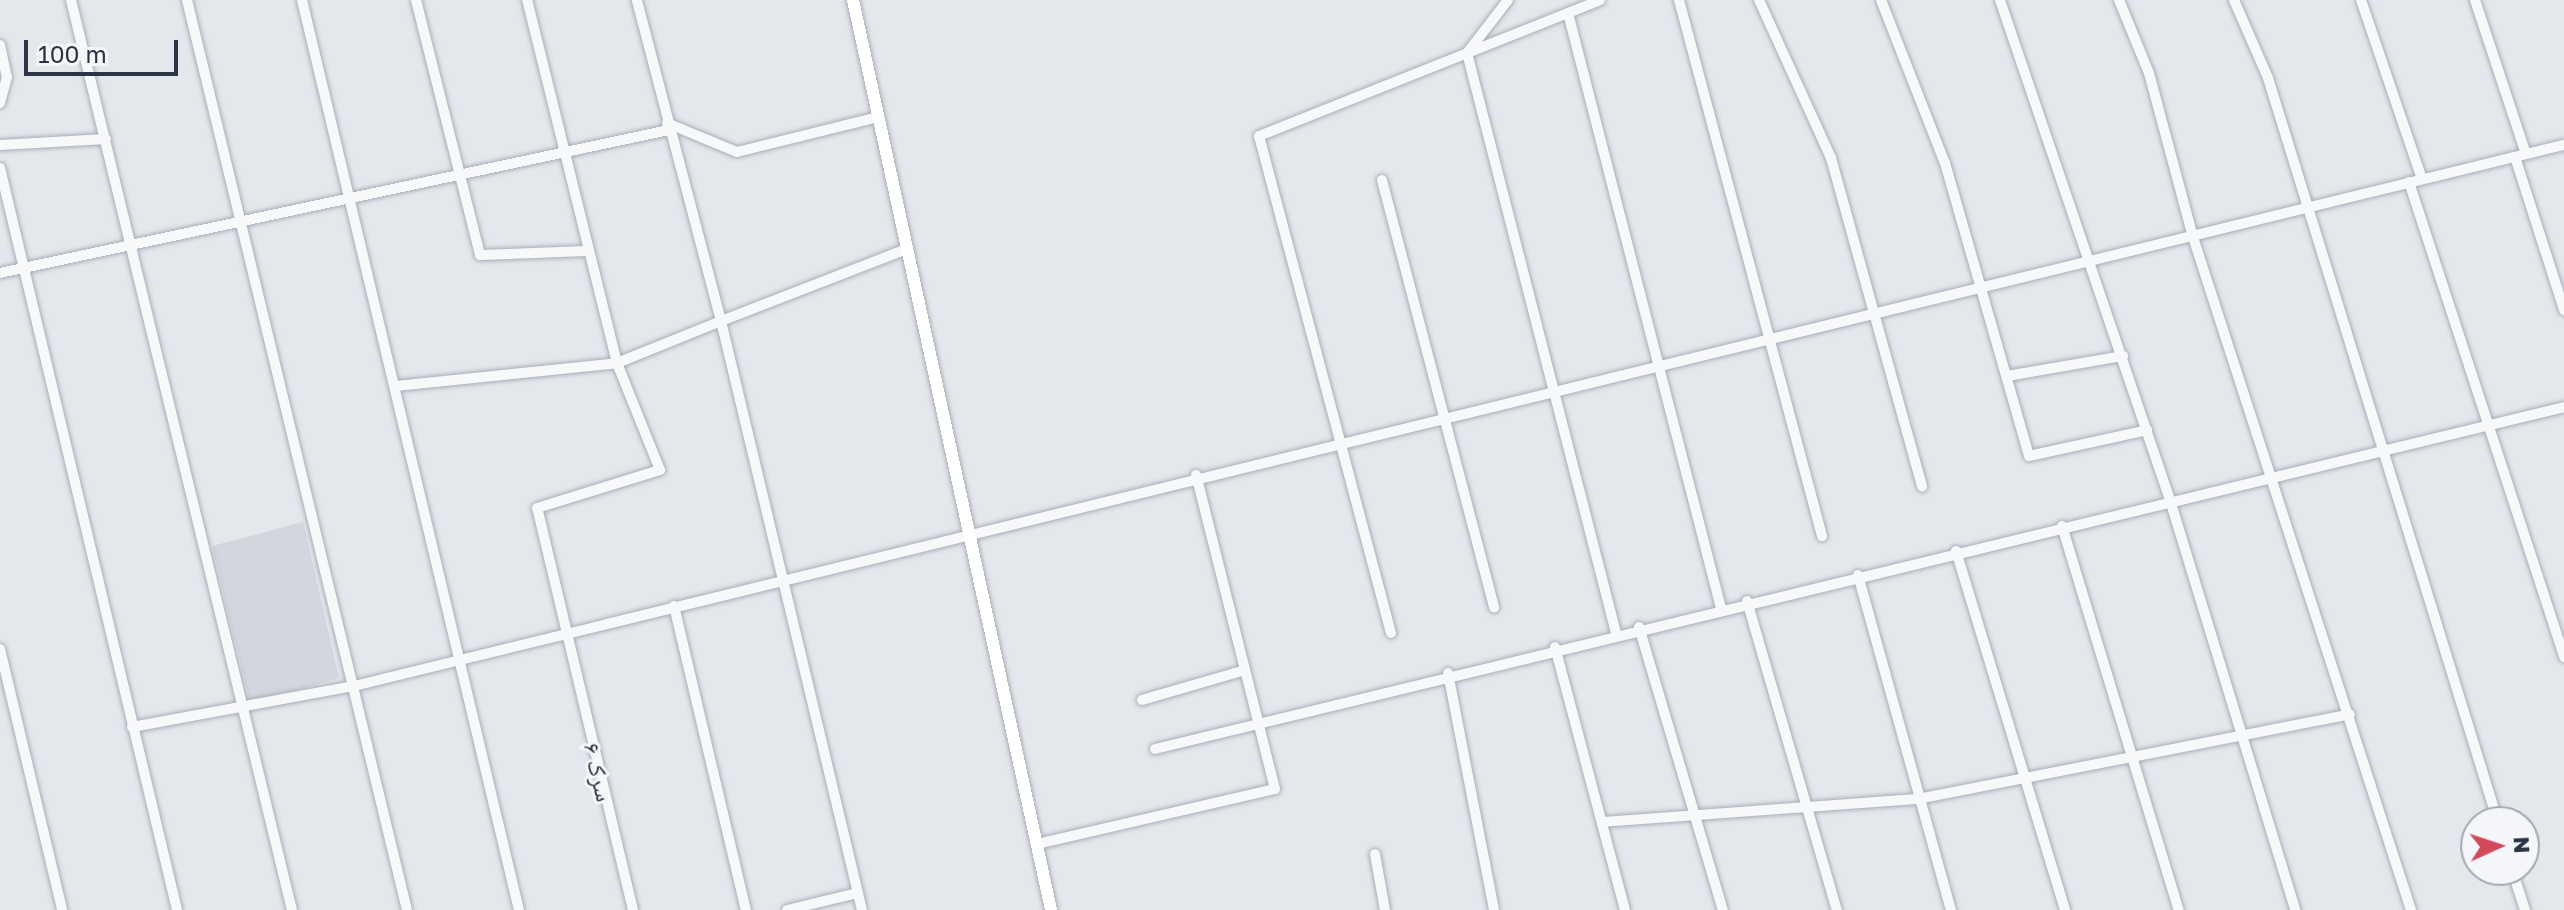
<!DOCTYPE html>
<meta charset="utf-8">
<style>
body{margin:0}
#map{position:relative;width:2564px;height:910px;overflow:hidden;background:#e4e7ec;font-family:"Golos Text","Noto Naskh Arabic",sans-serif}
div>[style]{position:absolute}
.built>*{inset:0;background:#d2d6de}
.roads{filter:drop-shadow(0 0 2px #a9aeb7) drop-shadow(0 0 2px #a9aeb7)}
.minor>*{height:10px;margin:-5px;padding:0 5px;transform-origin:5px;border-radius:5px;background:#f7f8fa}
.major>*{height:12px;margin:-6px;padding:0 6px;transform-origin:6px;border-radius:6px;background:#fff}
span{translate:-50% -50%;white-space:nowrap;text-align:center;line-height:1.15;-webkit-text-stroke:6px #f4f6f9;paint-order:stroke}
.street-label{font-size:24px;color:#2b3445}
.north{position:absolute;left:2460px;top:806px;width:80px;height:80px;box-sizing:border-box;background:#f4f6f9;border:2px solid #a4a8b1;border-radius:50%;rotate:87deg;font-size:22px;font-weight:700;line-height:32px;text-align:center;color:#2b3445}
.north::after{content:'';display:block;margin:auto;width:28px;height:36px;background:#d1495b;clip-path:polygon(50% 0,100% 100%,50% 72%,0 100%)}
.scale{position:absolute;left:24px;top:40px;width:154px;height:36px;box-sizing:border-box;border:4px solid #2b3445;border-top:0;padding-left:10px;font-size:24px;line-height:28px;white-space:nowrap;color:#2b3445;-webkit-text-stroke:6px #f4f6f9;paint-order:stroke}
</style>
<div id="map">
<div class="built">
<i style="clip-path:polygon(303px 522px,339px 678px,250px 703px,212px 546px)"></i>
</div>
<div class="roads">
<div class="minor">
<i style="left:71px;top:0;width:936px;rotate:76.35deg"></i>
<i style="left:187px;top:0;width:936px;rotate:76.41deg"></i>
<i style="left:302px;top:0;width:936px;rotate:76.59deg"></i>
<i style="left:416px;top:0;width:263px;rotate:75.9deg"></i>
<i style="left:480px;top:255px;width:108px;rotate:-2.1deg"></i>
<i style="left:1508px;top:0;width:67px;rotate:127.7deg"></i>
<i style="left:1467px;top:53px;width:599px;rotate:75.59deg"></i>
<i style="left:1679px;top:0;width:555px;rotate:75.06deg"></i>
<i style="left:1759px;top:0;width:174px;rotate:65.5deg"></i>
<i style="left:1831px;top:158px;width:341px;rotate:74.5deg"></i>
<i style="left:1881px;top:0;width:175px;rotate:68.6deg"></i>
<i style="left:1945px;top:163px;width:305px;rotate:74deg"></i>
<i style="left:2029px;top:456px;width:121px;rotate:-12.4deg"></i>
<i style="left:2000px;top:0;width:528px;rotate:71.22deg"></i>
<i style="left:2170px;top:500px;width:429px;rotate:73deg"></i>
<i style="left:2119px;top:0;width:79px;rotate:67.7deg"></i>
<i style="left:2149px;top:73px;width:167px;rotate:75deg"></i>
<i style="left:2192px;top:234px;width:711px;rotate:72.05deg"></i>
<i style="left:2234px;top:0;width:85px;rotate:66.4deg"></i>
<i style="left:2268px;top:78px;width:779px;rotate:72.82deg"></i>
<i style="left:2361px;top:0;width:189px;rotate:71.2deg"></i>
<i style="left:2475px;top:0;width:162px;rotate:71.7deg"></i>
<i style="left:1568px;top:13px;width:614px;rotate:75.58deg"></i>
<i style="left:0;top:45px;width:33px;rotate:78deg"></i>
<i style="left:7px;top:77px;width:27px;rotate:105deg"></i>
<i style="left:667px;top:123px;width:76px;rotate:22.5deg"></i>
<i style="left:737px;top:152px;width:145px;rotate:-13.9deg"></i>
<i style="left:0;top:145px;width:106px;rotate:-3.2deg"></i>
<i style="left:2515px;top:157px;width:161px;rotate:72.2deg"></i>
<i style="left:0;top:168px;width:763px;rotate:76.58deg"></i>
<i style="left:1382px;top:180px;width:442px;rotate:75.3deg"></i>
<i style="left:2409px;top:182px;width:500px;rotate:71.9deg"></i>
<i style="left:0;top:273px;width:684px;rotate:-12.07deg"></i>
<i style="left:2007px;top:376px;width:118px;rotate:-9.8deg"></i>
<i style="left:396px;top:386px;width:222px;rotate:-5.9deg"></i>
<i style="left:617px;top:363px;width:374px;rotate:-103.9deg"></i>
<i style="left:2062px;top:526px;width:401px;rotate:73.1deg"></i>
<i style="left:1956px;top:551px;width:375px;rotate:73.1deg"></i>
<i style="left:1858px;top:575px;width:348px;rotate:74.5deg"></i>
<i style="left:1747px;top:601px;width:322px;rotate:73.8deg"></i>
<i style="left:674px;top:606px;width:312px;rotate:76.7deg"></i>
<i style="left:1639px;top:627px;width:295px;rotate:73.5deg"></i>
<i style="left:1391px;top:633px;width:514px;rotate:-104.87deg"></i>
<i style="left:1259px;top:136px;width:367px;rotate:-21.7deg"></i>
<i style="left:1555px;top:647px;width:272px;rotate:75.1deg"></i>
<i style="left:0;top:649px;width:268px;rotate:76.6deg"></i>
<i style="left:1448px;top:673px;width:241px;rotate:79deg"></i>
<i style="left:1142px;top:700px;width:107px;rotate:-16.2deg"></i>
<i style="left:132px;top:727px;width:226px;rotate:-10.5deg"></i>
<i style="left:354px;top:686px;width:2275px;rotate:-13.76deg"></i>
<i style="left:1155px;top:749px;width:1450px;rotate:-13.64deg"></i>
<i style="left:1602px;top:822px;width:317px;rotate:-4.2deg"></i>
<i style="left:1918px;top:799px;width:440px;rotate:-11.1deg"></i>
<i style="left:1037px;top:844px;width:244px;rotate:-13deg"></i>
<i style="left:1275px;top:789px;width:324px;rotate:-104.1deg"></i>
<i style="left:1375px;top:854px;width:57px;rotate:79.9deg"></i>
<i style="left:2512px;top:870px;width:42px;rotate:72deg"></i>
<i style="left:633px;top:910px;width:413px;rotate:-103.4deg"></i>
<i style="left:537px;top:508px;width:129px;rotate:-17.2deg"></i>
<i style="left:660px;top:470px;width:115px;rotate:-111.9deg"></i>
<i style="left:617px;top:363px;width:112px;rotate:-22deg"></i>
<i style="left:721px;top:321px;width:332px;rotate:-104.7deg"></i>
<i style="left:787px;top:910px;width:73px;rotate:-13.5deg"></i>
<i style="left:862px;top:910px;width:606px;rotate:-103.46deg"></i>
<i style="left:721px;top:321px;width:199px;rotate:-21.2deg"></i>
</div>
<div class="major">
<i style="left:853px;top:0;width:931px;rotate:77.72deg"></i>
</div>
</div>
<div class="street-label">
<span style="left:599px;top:772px;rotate:76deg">سرک ۶</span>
</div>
<div class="north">N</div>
<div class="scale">100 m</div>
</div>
